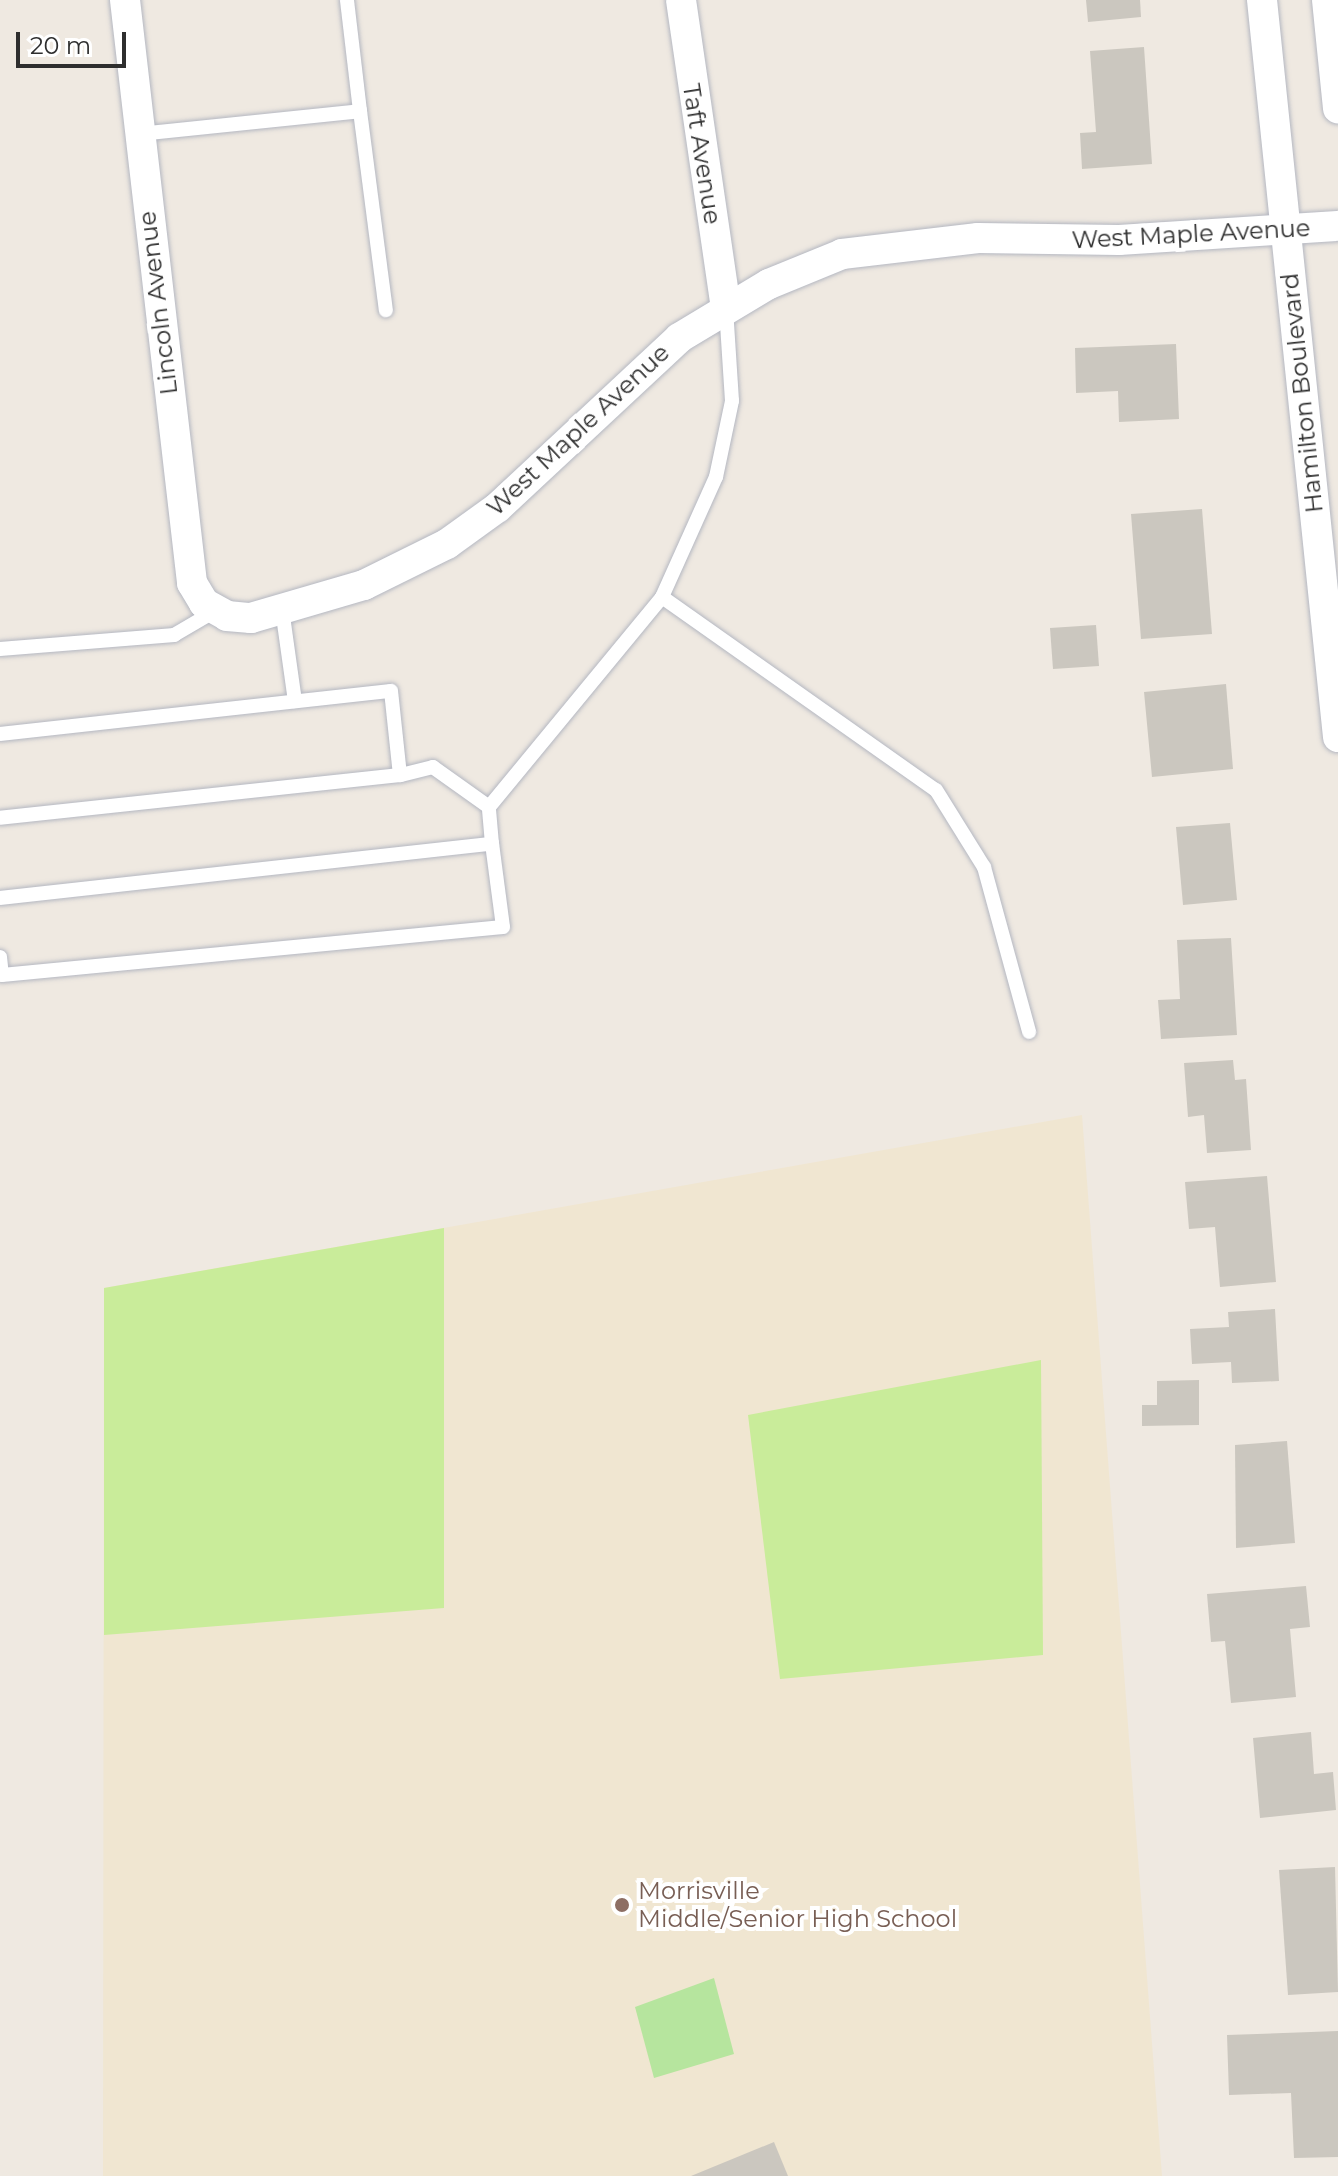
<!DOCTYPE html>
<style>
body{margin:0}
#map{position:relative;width:1338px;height:2176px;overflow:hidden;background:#efe9e1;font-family:Montserrat,sans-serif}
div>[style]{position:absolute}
.education>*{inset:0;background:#f0e6d1}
.green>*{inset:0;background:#b6e59e}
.pitch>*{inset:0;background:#c9ec9a}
.building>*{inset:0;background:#cbc7bf}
.roads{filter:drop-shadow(0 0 2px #b4b7c1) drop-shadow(0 0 2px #b4b7c1)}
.service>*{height:14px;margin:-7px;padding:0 7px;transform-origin:7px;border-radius:7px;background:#fff}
.minor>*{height:30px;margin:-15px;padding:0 15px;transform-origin:15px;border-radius:15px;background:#fff}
.dots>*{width:22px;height:22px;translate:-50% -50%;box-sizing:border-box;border:4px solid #fff;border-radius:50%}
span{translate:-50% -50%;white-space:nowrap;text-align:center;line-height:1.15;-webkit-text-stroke:8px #fff;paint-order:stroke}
.street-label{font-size:24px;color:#2e2e2e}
.education-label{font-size:24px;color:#785e54}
.left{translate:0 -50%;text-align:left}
.scale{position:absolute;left:16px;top:32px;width:110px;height:36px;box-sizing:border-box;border:4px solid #2e2e2e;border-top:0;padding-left:10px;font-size:24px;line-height:28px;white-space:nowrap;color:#2e2e2e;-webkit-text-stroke:6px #fff;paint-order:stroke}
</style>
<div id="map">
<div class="education">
<i style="clip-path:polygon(1082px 1115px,1162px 2176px,103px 2176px,104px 1288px)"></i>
</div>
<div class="green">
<i style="clip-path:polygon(714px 1978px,734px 2054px,654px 2078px,635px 2007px)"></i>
</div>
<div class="pitch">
<i style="clip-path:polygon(444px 1228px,444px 1608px,104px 1635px,104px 1288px)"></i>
<i style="clip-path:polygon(1041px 1360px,1043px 1655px,780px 1679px,748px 1415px)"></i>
</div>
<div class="building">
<i style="clip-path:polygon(1086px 0,1140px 0,1141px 17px,1088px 22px)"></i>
<i style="clip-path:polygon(1144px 47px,1152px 164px,1082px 169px,1080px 133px,1096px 132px,1090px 51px)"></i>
<i style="clip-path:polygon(1176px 344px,1179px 419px,1119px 422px,1118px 391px,1076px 393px,1075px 348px)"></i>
<i style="clip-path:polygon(1202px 509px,1212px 634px,1141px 639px,1131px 514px)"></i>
<i style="clip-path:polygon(1096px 625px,1099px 666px,1053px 669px,1050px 628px)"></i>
<i style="clip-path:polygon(1226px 684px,1233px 769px,1152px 777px,1144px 692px)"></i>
<i style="clip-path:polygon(1230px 823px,1237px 900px,1183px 905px,1176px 827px)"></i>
<i style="clip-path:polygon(1231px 938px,1237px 1035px,1161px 1039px,1158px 1000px,1180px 999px,1177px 940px)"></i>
<i style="clip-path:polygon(1233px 1060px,1235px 1080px,1246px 1079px,1251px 1150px,1207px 1153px,1204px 1115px,1188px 1117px,1184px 1063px)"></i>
<i style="clip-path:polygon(1267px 1176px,1276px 1282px,1220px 1287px,1215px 1227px,1189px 1229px,1185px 1182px)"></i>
<i style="clip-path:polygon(1275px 1309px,1279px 1381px,1232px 1383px,1231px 1362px,1192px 1364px,1190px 1329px,1229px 1327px,1228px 1312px)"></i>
<i style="clip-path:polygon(1199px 1380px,1199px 1425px,1142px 1426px,1142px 1405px,1157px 1405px,1157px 1381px)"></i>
<i style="clip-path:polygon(1287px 1441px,1295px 1543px,1236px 1548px,1235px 1445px)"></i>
<i style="clip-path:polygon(1306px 1586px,1310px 1627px,1290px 1629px,1296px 1697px,1231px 1703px,1225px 1641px,1211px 1642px,1207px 1594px)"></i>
<i style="clip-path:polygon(1311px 1732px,1314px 1774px,1333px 1772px,1336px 1810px,1260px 1818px,1253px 1738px)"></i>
<i style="clip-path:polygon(1335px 1867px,1338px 1992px,1288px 1995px,1279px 1870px)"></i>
<i style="clip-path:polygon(1338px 2031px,1338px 2157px,1294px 2158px,1291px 2093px,1229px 2095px,1227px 2035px)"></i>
<i style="clip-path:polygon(774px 2142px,788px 2176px,691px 2176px)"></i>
</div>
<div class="roads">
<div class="service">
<i style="left:360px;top:111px;width:201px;rotate:82.6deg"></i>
<i style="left:139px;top:134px;width:222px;rotate:-5.9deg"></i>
<i style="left:360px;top:111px;width:112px;rotate:-96.7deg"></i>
<i style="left:662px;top:597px;width:335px;rotate:35.2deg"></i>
<i style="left:936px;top:790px;width:91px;rotate:58.1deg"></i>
<i style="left:984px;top:867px;width:171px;rotate:74.7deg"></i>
<i style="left:282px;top:609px;width:93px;rotate:82deg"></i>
<i style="left:0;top:649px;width:175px;rotate:-4.6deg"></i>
<i style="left:174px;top:635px;width:48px;rotate:-30.3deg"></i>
<i style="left:0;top:734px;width:393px;rotate:-6.3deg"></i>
<i style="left:391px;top:691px;width:84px;rotate:83.9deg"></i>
<i style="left:400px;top:775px;width:402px;rotate:173.9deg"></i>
<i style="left:489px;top:807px;width:272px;rotate:-50.5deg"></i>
<i style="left:662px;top:597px;width:132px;rotate:-65.8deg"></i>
<i style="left:716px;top:477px;width:78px;rotate:-78.1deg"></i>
<i style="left:732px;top:401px;width:93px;rotate:-93.7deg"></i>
<i style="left:0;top:898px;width:495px;rotate:-6.3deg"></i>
<i style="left:492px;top:844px;width:37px;rotate:-95deg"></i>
<i style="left:489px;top:807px;width:69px;rotate:-144.5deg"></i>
<i style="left:433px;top:767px;width:34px;rotate:166deg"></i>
<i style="left:0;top:957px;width:18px;rotate:84deg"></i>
<i style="left:2px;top:975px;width:503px;rotate:-5.47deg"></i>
<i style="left:503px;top:927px;width:84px;rotate:-97.5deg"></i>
</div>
<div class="minor">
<i style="left:125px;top:0;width:587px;rotate:83.44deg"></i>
<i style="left:192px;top:583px;width:23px;rotate:59deg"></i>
<i style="left:204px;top:603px;width:26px;rotate:29deg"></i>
<i style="left:227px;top:616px;width:24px;rotate:5deg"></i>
<i style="left:251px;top:618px;width:118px;rotate:-16.3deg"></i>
<i style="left:364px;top:585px;width:93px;rotate:-26.3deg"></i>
<i style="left:447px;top:544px;width:62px;rotate:-35.8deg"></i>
<i style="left:497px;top:508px;width:249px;rotate:-43deg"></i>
<i style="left:679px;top:338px;width:105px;rotate:-31deg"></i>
<i style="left:769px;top:284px;width:79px;rotate:-22.3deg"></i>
<i style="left:842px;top:254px;width:137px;rotate:-6.7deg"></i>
<i style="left:978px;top:238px;width:141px;rotate:0.8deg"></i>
<i style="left:1119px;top:240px;width:219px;rotate:-3.7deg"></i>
<i style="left:681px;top:0;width:310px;rotate:81.7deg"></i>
<i style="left:1262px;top:0;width:741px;rotate:84.11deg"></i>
<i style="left:1327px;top:0;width:109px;rotate:84.2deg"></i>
</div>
</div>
<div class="dots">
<i style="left:622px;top:1905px;background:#8d6e63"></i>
</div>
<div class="street-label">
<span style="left:702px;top:154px;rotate:81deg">Taft Avenue</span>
<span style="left:1191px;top:234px;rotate:-3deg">West Maple Avenue</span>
<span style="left:158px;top:303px;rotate:-97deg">Lincoln Avenue</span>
<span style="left:1302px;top:393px;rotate:-96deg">Hamilton Boulevard</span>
<span style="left:578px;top:430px;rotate:-43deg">West Maple Avenue</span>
</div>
<div class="education-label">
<span class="left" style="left:638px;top:1905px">Morrisville<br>Middle/Senior High School</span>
</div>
<div class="scale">20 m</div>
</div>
